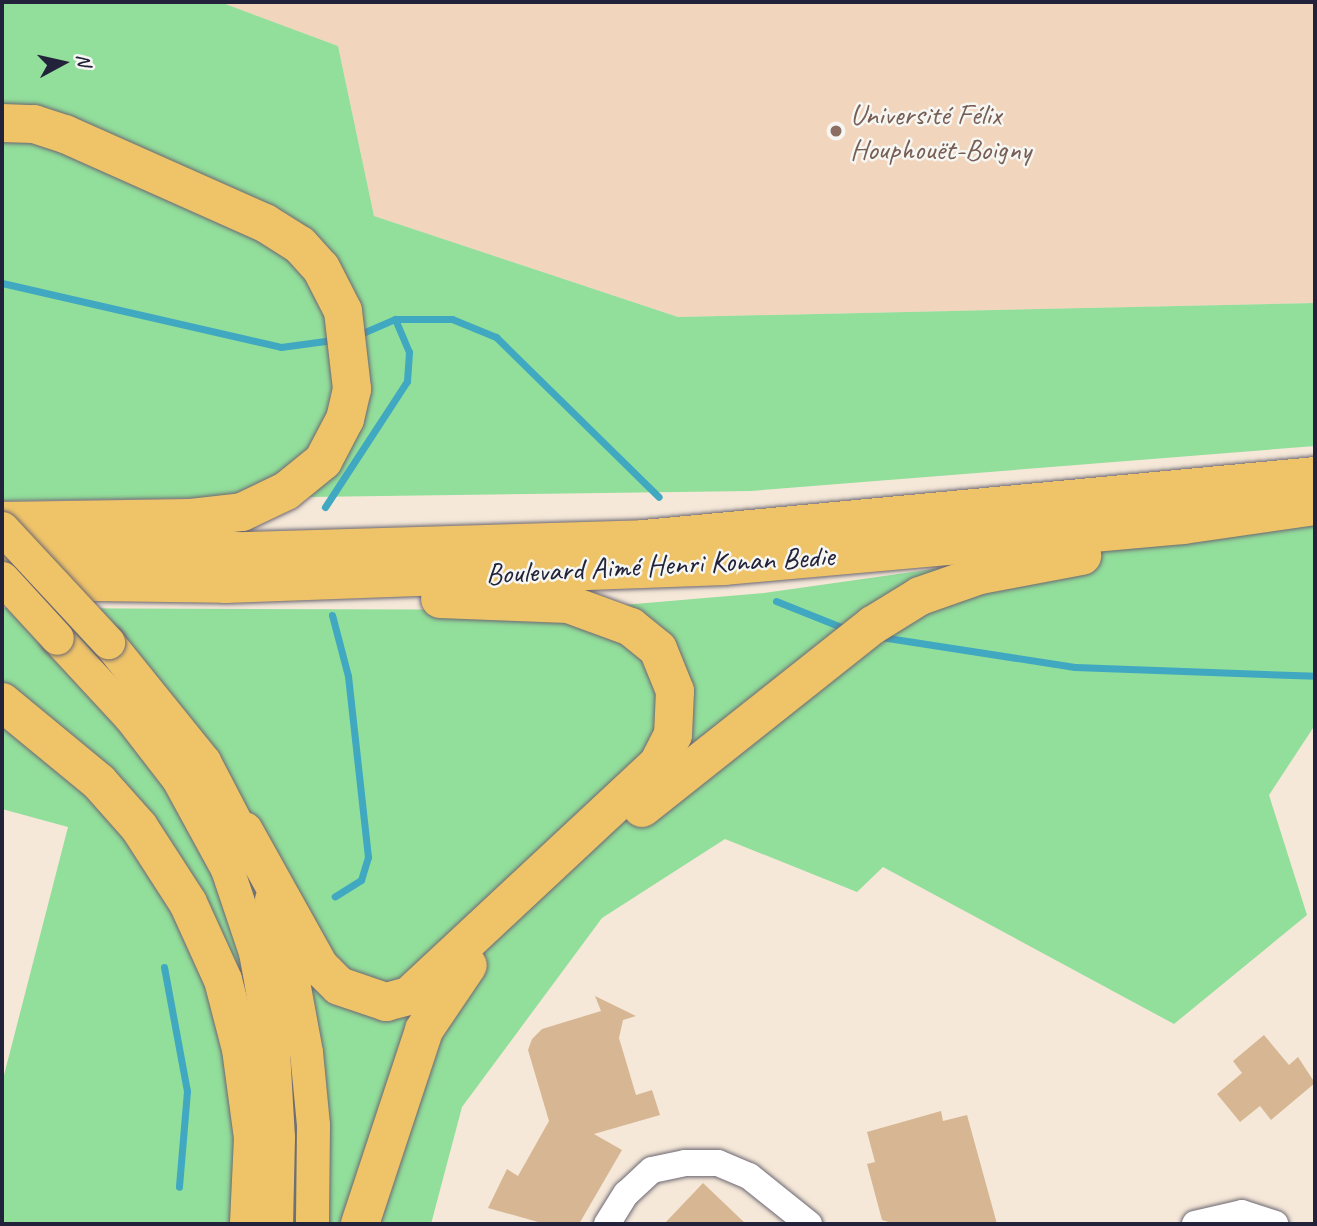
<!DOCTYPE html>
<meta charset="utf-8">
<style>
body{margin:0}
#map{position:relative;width:1317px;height:1226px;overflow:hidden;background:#f5e8d8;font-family:Caveat,sans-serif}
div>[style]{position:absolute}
.built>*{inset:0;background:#f2d5bd}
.green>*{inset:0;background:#92de9b}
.stream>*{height:7px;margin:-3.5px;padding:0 3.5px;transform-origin:3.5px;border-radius:3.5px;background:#40a8c1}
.building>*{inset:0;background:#d7b793}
.roads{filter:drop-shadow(0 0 2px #6c6772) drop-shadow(0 0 2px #6c6772)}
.minor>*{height:26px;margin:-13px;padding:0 13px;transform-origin:13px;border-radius:13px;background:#fff}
.major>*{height:33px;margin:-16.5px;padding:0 16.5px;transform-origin:16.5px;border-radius:16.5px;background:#efc469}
.highway>*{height:38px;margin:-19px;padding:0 19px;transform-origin:19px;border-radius:19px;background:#efc469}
.bridges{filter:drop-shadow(0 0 2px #6c6772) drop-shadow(0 0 2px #6c6772)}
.major-bridge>*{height:33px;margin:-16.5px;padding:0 16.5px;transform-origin:16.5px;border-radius:16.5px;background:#efc469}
.dots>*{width:19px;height:19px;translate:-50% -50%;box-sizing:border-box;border:4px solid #f6f6f2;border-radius:50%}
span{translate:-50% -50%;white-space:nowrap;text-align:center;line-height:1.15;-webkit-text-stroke:5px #f6f6f2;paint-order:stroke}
.education-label{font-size:30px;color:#785e54}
.left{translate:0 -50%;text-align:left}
.street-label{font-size:30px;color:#22223b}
.frame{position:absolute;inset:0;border:4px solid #22223b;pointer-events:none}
.north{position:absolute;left:28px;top:28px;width:70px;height:70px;-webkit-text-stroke:5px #f6f6f2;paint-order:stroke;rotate:82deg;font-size:19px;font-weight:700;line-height:28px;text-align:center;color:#22223b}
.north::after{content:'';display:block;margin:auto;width:24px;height:32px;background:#22223b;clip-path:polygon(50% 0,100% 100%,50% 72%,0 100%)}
</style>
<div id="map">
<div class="built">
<i style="clip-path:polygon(220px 2px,1315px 2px,1315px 303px,678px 317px,374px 216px,338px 46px)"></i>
</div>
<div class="green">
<i style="clip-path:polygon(2px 2px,220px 2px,338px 46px,374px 216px,678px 317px,1315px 303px,1315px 446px,751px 491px,2px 501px)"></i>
<i style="clip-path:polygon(1315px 515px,1315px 725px,1269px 795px,1307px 915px,1174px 1024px,883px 867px,857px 892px,725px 839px,602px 918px,462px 1107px,431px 1224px,2px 1224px,2px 1083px,68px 827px,2px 809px,2px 608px,564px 610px,764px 593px)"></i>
</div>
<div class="stream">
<i style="left:2px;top:283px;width:286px;rotate:12.9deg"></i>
<i style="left:281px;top:347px;width:52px;rotate:-7.7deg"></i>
<i style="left:358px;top:335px;width:40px;rotate:-23.4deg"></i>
<i style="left:395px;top:319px;width:57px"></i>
<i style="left:452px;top:319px;width:48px;rotate:22.2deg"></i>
<i style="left:496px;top:337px;width:228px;rotate:44.5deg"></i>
<i style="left:325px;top:507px;width:150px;rotate:-56.9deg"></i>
<i style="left:407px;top:381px;width:29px;rotate:-86deg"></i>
<i style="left:409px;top:352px;width:36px;rotate:-113deg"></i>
<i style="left:776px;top:601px;width:79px;rotate:21.7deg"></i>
<i style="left:332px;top:615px;width:63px;rotate:75.3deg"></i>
<i style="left:348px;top:676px;width:182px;rotate:83.7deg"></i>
<i style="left:368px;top:857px;width:24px;rotate:107deg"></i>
<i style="left:361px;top:880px;width:31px;rotate:148deg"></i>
<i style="left:881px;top:637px;width:196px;rotate:8.8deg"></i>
<i style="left:1075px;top:667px;width:240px;rotate:2.1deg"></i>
<i style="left:164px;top:967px;width:126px;rotate:79.5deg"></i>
<i style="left:187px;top:1091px;width:96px;rotate:94.8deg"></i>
</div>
<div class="building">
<i style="clip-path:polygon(595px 996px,636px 1016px,623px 1020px,619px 1038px,636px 1095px,652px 1090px,660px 1115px,594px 1134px,622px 1150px,579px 1224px,545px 1224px,488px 1208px,507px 1169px,518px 1176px,549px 1121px,528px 1050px,532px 1039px,542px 1029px,601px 1011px)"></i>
<i style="clip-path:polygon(1264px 1035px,1289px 1065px,1298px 1057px,1315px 1083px,1271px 1120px,1260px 1106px,1240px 1122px,1217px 1094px,1242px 1073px,1233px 1061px)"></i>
<i style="clip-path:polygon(941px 1111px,943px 1121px,967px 1115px,997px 1224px,895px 1224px,882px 1220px,867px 1164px,875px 1162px,867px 1132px)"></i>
<i style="clip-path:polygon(703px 1183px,746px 1224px,664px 1224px)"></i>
</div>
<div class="roads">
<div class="minor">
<i style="left:607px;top:1224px;width:36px;rotate:-58deg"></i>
<i style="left:626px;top:1194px;width:35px;rotate:-43deg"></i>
<i style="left:652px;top:1170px;width:34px;rotate:-12deg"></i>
<i style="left:685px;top:1163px;width:33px"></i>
<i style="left:718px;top:1163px;width:34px;rotate:23deg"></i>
<i style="left:749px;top:1176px;width:77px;rotate:38.7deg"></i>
<i style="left:1195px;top:1224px;width:48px;rotate:-13.2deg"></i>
<i style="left:1242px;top:1213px;width:35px;rotate:18deg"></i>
</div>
<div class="major">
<i style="left:57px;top:638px;width:108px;rotate:47.3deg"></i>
<i style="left:130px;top:717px;width:78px;rotate:52.3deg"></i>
<i style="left:178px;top:779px;width:102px;rotate:61.4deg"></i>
<i style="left:227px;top:869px;width:88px;rotate:71.4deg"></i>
<i style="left:255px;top:952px;width:101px;rotate:79.7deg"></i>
<i style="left:273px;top:1051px;width:86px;rotate:86.7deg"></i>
<i style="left:278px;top:1137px;width:87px;rotate:91.3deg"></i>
<i style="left:108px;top:642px;width:153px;rotate:51.1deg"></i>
<i style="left:204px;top:761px;width:106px;rotate:62.5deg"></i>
<i style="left:271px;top:899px;width:91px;rotate:75.4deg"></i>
<i style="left:294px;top:987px;width:66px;rotate:79.5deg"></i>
<i style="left:306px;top:1052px;width:73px;rotate:84.5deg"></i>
<i style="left:313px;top:1125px;width:99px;rotate:90.6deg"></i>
</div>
<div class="highway">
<i style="left:2px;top:123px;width:32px;rotate:2deg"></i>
<i style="left:34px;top:124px;width:33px;rotate:18deg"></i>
<i style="left:65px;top:134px;width:219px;rotate:24deg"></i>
<i style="left:265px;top:223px;width:41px;rotate:32.2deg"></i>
<i style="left:300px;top:245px;width:31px;rotate:48deg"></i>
<i style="left:321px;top:268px;width:48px;rotate:62.9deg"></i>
<i style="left:343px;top:311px;width:79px;rotate:83.4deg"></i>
<i style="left:352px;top:389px;width:31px;rotate:103deg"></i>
<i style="left:345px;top:419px;width:47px;rotate:117.6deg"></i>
<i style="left:323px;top:461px;width:48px;rotate:141deg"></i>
<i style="left:286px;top:491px;width:49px;rotate:154.5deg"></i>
<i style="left:242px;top:512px;width:51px;rotate:173.3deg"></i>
<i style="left:191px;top:518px;width:189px;rotate:179.1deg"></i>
<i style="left:2px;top:546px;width:245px;rotate:1.2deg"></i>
<i style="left:247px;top:551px;width:397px;rotate:-1.7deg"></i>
<i style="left:644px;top:539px;width:674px;rotate:-5.36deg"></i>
<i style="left:22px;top:581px;width:203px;rotate:0.8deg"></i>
<i style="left:225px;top:584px;width:500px;rotate:-2.06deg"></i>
<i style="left:725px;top:566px;width:460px;rotate:-5.1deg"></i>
<i style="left:1183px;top:525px;width:133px;rotate:-8.2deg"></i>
<i style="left:2px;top:702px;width:126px;rotate:39.5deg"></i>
<i style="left:99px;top:782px;width:60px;rotate:48.4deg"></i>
<i style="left:139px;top:827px;width:90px;rotate:57.2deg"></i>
<i style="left:188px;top:903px;width:85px;rotate:65.6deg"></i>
<i style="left:223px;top:980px;width:71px;rotate:75.4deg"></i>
<i style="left:241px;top:1049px;width:90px;rotate:82.3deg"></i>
<i style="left:253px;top:1138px;width:86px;rotate:92.7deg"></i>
<i style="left:642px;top:808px;width:295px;rotate:-38.4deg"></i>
<i style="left:873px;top:625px;width:55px;rotate:-31.7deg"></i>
<i style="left:920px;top:596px;width:64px;rotate:-19.3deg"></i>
<i style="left:980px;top:575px;width:104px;rotate:-10.6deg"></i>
<i style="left:244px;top:831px;width:154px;rotate:60.9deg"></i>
<i style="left:319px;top:966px;width:28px;rotate:45deg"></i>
<i style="left:339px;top:986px;width:50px;rotate:18.8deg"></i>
<i style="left:386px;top:1002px;width:24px;rotate:-15deg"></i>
<i style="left:409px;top:996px;width:340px;rotate:-43deg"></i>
<i style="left:658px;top:764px;width:33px;rotate:-63deg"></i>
<i style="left:673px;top:735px;width:44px;rotate:-87.4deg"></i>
<i style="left:675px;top:691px;width:45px;rotate:-112deg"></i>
<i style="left:658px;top:649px;width:35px;rotate:-141deg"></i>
<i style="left:631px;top:627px;width:67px;rotate:-159.9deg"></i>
<i style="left:568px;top:604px;width:128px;rotate:-177.8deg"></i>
<i style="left:360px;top:1224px;width:204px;rotate:-71.7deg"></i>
<i style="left:424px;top:1030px;width:78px;rotate:-55.9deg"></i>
</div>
</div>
<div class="bridges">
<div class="major-bridge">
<i style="left:2px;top:528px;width:156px;rotate:47.1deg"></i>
<i style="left:2px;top:578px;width:81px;rotate:47.5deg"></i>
</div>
</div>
<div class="dots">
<i style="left:836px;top:131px;background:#8d6e63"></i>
</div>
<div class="education-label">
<span class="left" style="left:850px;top:131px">Université Félix<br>Houphouët-Boigny</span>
</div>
<div class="street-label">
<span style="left:660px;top:565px;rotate:-3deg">Boulevard Aimé Henri Konan Bedie</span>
</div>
<div class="frame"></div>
<div class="north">N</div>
</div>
